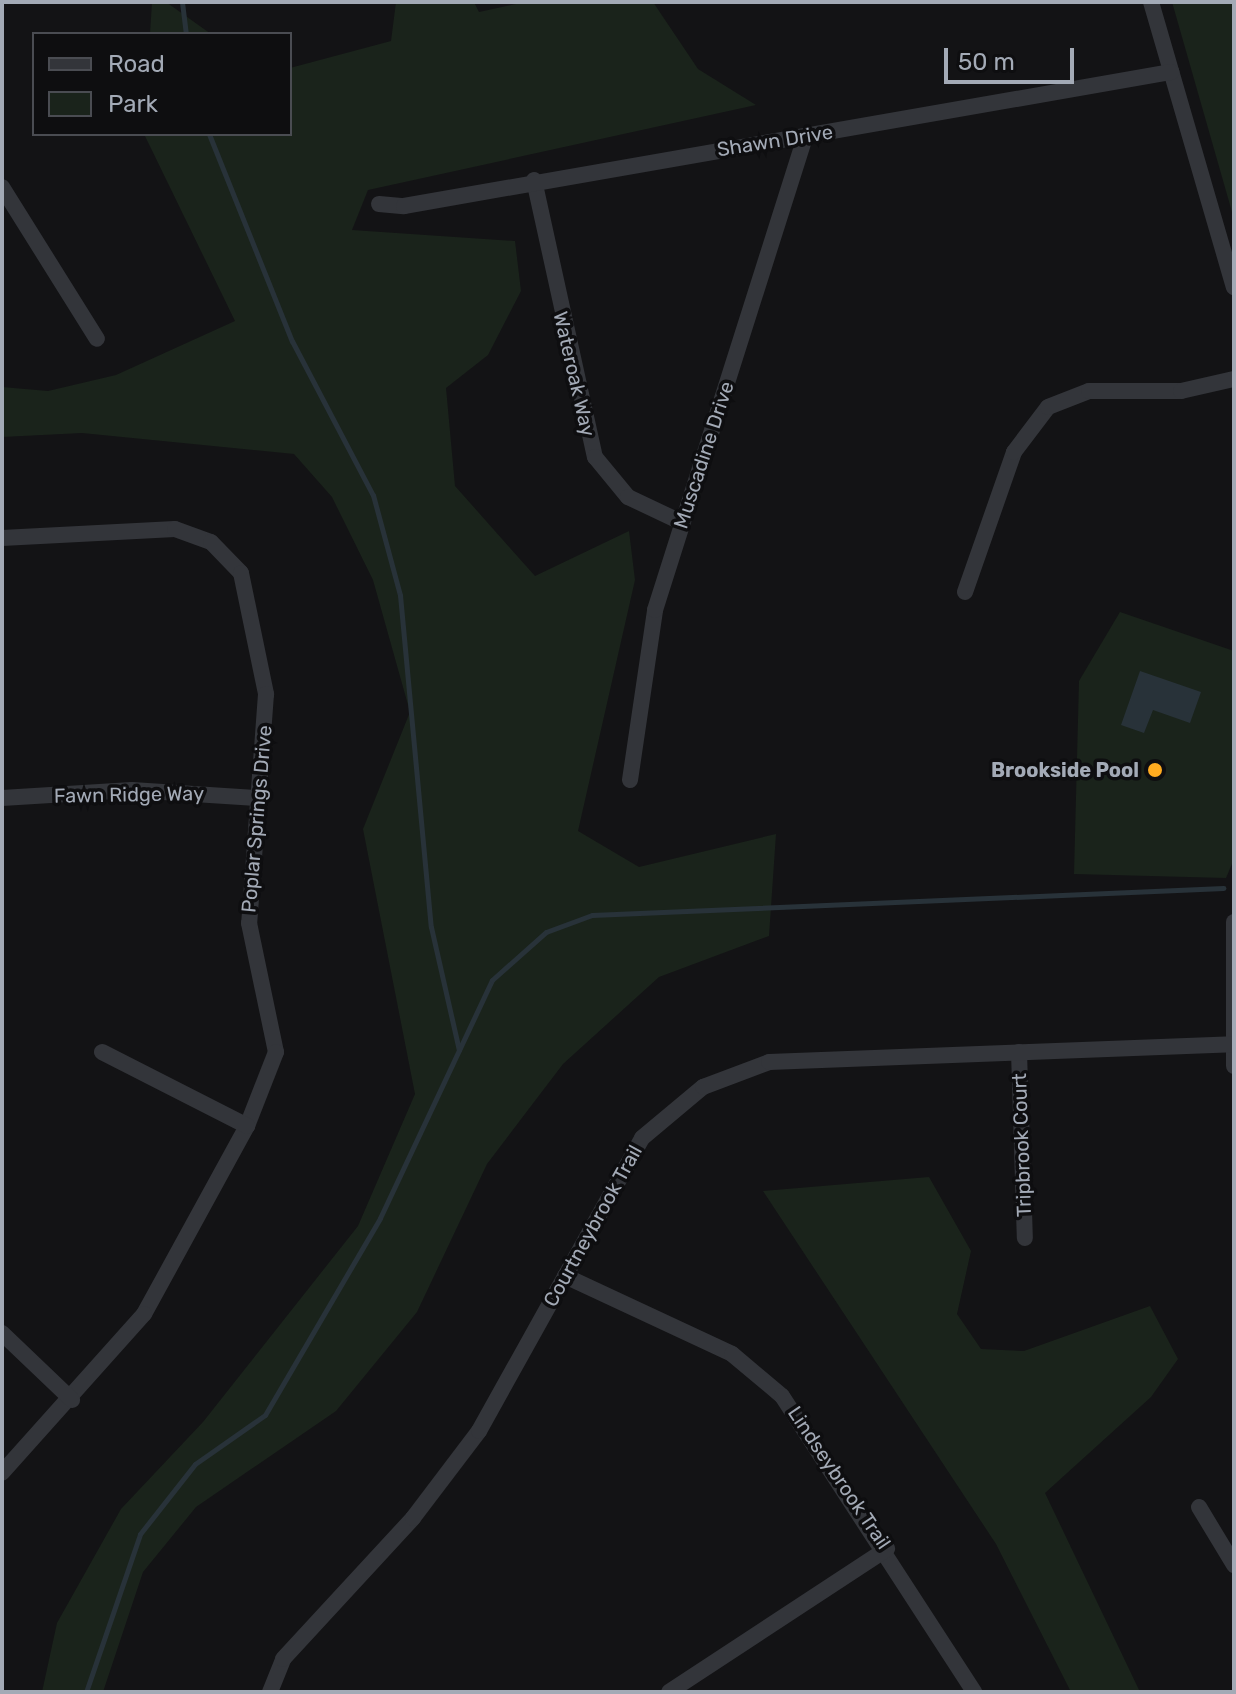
<!DOCTYPE html>
<style>
body{margin:0}
#map{position:relative;width:1236px;height:1694px;overflow:hidden;background:#131315;font-family:Rubik,sans-serif}
div>[style]{position:absolute}
.green>*{inset:0;background:#1a231b}
.water>*{inset:0;background:#283239}
.stream>*{height:5px;margin:-2.5px;padding:0 2.5px;transform-origin:2.5px;border-radius:2.5px;background:#283239}
.street>*{height:16px;margin:-8px;padding:0 8px;transform-origin:8px;border-radius:8px;background:#33353a}
.dots>*{width:22px;height:22px;translate:-50% -50%;box-sizing:border-box;border:4px solid #0e0e10;border-radius:50%}
span{translate:-50% -50%;white-space:nowrap;text-align:center;line-height:1.15;-webkit-text-stroke:7px #0e0e10;paint-order:stroke}
.street-label{font-size:20px;color:#a3aab6}
.poi-label{font-size:20px;color:#a3aab6;font-weight:700}
.right{translate:-100% -50%;text-align:right}
.frame{position:absolute;inset:0;border:4px solid #a3aab6;pointer-events:none}
.legend{position:absolute;left:32px;top:32px;width:260px;height:104px;box-sizing:border-box;background:#0e0e10;border:2px solid #4a4c52;margin:0;padding:10px 14px;list-style:none;font-size:24px;color:#a3aab6}
.legend li{display:flex;align-items:center;gap:16px;height:40px}
.legend b{width:40px;border:2px solid #4a4c52}
.scale{position:absolute;left:944px;top:48px;width:130px;height:36px;box-sizing:border-box;border:4px solid #a3aab6;border-top:0;padding-left:10px;font-size:24px;line-height:28px;white-space:nowrap;color:#a3aab6;-webkit-text-stroke:6px #0e0e10;paint-order:stroke}
</style>
<div id="map">
<div class="green">
<i style="clip-path:polygon(152px 2px,166px 2px,211px 34px,150px 34px)"></i>
<i style="clip-path:polygon(396px 2px,474px 2px,479px 12px,525px 2px,653px 2px,698px 69px,756px 105px,368px 190px,352px 230px,515px 241px,521px 291px,488px 355px,446px 388px,455px 486px,535px 576px,629px 531px,635px 580px,578px 831px,639px 867px,776px 834px,769px 936px,659px 977px,563px 1064px,487px 1164px,417px 1312px,336px 1411px,196px 1507px,143px 1572px,103px 1692px,42px 1692px,57px 1623px,121px 1509px,203px 1422px,358px 1226px,415px 1094px,363px 829px,410px 712px,373px 580px,332px 497px,294px 454px,82px 433px,2px 437px,2px 387px,48px 391px,116px 375px,235px 321px,144px 134px,290px 134px,290px 68px,391px 41px)"></i>
<i style="clip-path:polygon(1172px 2px,1234px 2px,1234px 219px)"></i>
<i style="clip-path:polygon(1120px 612px,1234px 651px,1234px 859px,1226px 878px,1074px 874px,1079px 681px)"></i>
<i style="clip-path:polygon(929px 1177px,971px 1251px,957px 1314px,981px 1349px,1024px 1351px,1150px 1306px,1178px 1359px,1151px 1397px,1045px 1493px,1140px 1692px,1071px 1692px,996px 1544px,763px 1191px)"></i>
</div>
<div class="water">
<i style="clip-path:polygon(1140px 671px,1201px 692px,1190px 723px,1153px 710px,1144px 733px,1121px 725px)"></i>
</div>
<div class="stream">
<i style="left:182px;top:2px;width:32px;rotate:83deg"></i>
<i style="left:209px;top:134px;width:223px;rotate:68.2deg"></i>
<i style="left:292px;top:341px;width:174px;rotate:62.3deg"></i>
<i style="left:373px;top:495px;width:104px;rotate:74.9deg"></i>
<i style="left:400px;top:595px;width:333px;rotate:84.7deg"></i>
<i style="left:431px;top:927px;width:126px;rotate:77.2deg"></i>
<i style="left:86px;top:1692px;width:167px;rotate:-71.1deg"></i>
<i style="left:140px;top:1534px;width:89px;rotate:-51.8deg"></i>
<i style="left:195px;top:1464px;width:85px;rotate:-35deg"></i>
<i style="left:265px;top:1415px;width:228px;rotate:-59.7deg"></i>
<i style="left:380px;top:1218px;width:263px;rotate:-64.8deg"></i>
<i style="left:492px;top:980px;width:72px;rotate:-41.6deg"></i>
<i style="left:546px;top:932px;width:49px;rotate:-20.3deg"></i>
<i style="left:592px;top:915px;width:632px;rotate:-2.45deg"></i>
</div>
<div class="street">
<i style="left:1151px;top:2px;width:297px;rotate:73.8deg"></i>
<i style="left:534px;top:180px;width:284px;rotate:77.6deg"></i>
<i style="left:595px;top:457px;width:52px;rotate:50.5deg"></i>
<i style="left:628px;top:497px;width:59px;rotate:25.3deg"></i>
<i style="left:2px;top:187px;width:179px;rotate:58deg"></i>
<i style="left:379px;top:204px;width:25px;rotate:5deg"></i>
<i style="left:404px;top:206px;width:779px;rotate:-9.91deg"></i>
<i style="left:2px;top:538px;width:173px;rotate:-3deg"></i>
<i style="left:175px;top:529px;width:38px;rotate:20deg"></i>
<i style="left:211px;top:542px;width:43px;rotate:45.9deg"></i>
<i style="left:241px;top:573px;width:124px;rotate:78.3deg"></i>
<i style="left:266px;top:694px;width:230px;rotate:94.2deg"></i>
<i style="left:249px;top:923px;width:132px;rotate:78.2deg"></i>
<i style="left:276px;top:1052px;width:79px;rotate:111.4deg"></i>
<i style="left:247px;top:1126px;width:214px;rotate:118.7deg"></i>
<i style="left:144px;top:1314px;width:213px;rotate:131.8deg"></i>
<i style="left:965px;top:592px;width:148px;rotate:-70.7deg"></i>
<i style="left:1014px;top:452px;width:56px;rotate:-52.9deg"></i>
<i style="left:1048px;top:407px;width:44px;rotate:-21.3deg"></i>
<i style="left:1089px;top:391px;width:92px"></i>
<i style="left:1181px;top:391px;width:54px;rotate:-12.8deg"></i>
<i style="left:630px;top:780px;width:172px;rotate:-81.6deg"></i>
<i style="left:655px;top:610px;width:497px;rotate:-72.4deg"></i>
<i style="left:2px;top:798px;width:130px;rotate:-3.5deg"></i>
<i style="left:132px;top:790px;width:125px;rotate:3.7deg"></i>
<i style="left:1234px;top:922px;width:144px;rotate:90deg"></i>
<i style="left:102px;top:1052px;width:163px;rotate:27deg"></i>
<i style="left:1019px;top:1052px;width:186px;rotate:88.2deg"></i>
<i style="left:565px;top:1276px;width:184px;rotate:25deg"></i>
<i style="left:732px;top:1354px;width:65px;rotate:40deg"></i>
<i style="left:782px;top:1396px;width:353px;rotate:57deg"></i>
<i style="left:2px;top:1333px;width:97px;rotate:43.7deg"></i>
<i style="left:1199px;top:1507px;width:68px;rotate:58.9deg"></i>
<i style="left:270px;top:1692px;width:35px;rotate:-68deg"></i>
<i style="left:283px;top:1659px;width:192px;rotate:-47.3deg"></i>
<i style="left:413px;top:1518px;width:109px;rotate:-52.8deg"></i>
<i style="left:479px;top:1431px;width:335px;rotate:-60.9deg"></i>
<i style="left:642px;top:1138px;width:80px;rotate:-39.9deg"></i>
<i style="left:703px;top:1087px;width:71px;rotate:-20.7deg"></i>
<i style="left:769px;top:1062px;width:464px;rotate:-2.2deg"></i>
<i style="left:669px;top:1692px;width:261px;rotate:-33.3deg"></i>
</div>
<div class="dots">
<i style="left:1155px;top:770px;background:#ffab20"></i>
</div>
<div class="street-label">
<span style="left:775px;top:141px;rotate:-9deg">Shawn Drive</span>
<span style="left:574px;top:374px;rotate:77deg">Wateroak Way</span>
<span style="left:704px;top:455px;rotate:-72deg">Muscadine Drive</span>
<span style="left:129px;top:795px;rotate:-1deg">Fawn Ridge Way</span>
<span style="left:257px;top:819px;rotate:-85deg">Poplar Springs Drive</span>
<span style="left:1022px;top:1145px;rotate:-92deg">Tripbrook Court</span>
<span style="left:593px;top:1226px;rotate:-61deg">Courtneybrook Trail</span>
<span style="left:839px;top:1478px;rotate:56deg">Lindseybrook Trail</span>
</div>
<div class="poi-label">
<span class="right" style="left:1139px;top:770px">Brookside Pool</span>
</div>
<div class="frame"></div>
<ul class="legend">
<li><b style="height:10px;background:#33353a"></b>Road</li>
<li><b style="height:22px;background:#1a231b"></b>Park</li>
</ul>
<div class="scale">50 m</div>
</div>
